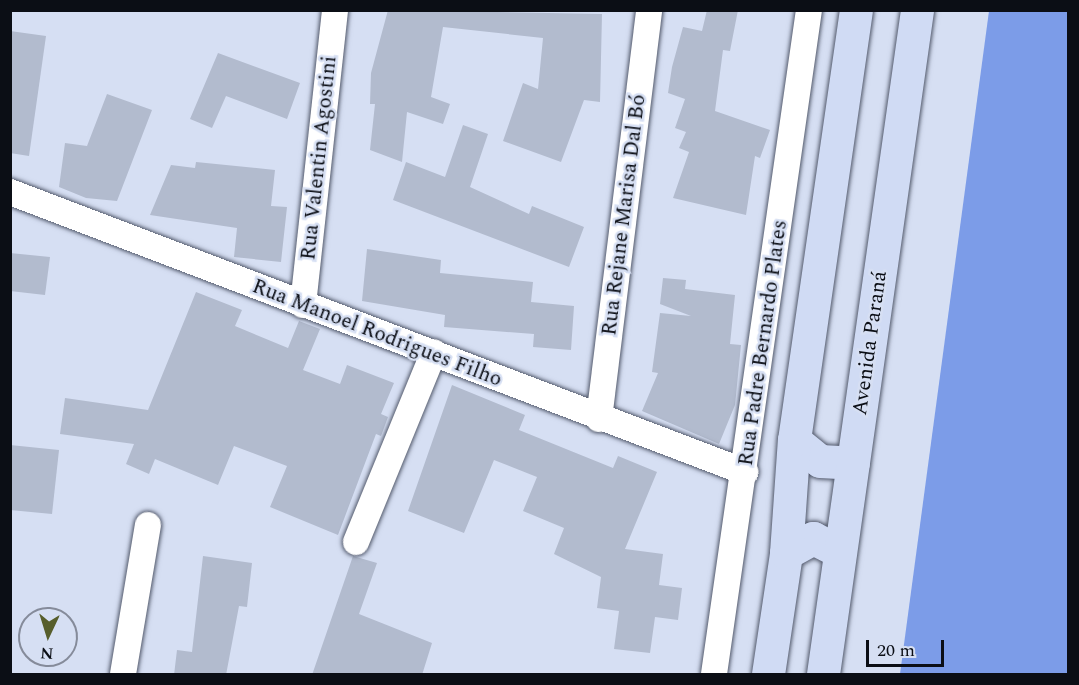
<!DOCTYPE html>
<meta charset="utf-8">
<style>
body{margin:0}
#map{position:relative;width:1079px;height:685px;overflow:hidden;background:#d6dff3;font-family:Spectral,serif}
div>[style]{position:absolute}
.forest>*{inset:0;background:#7c9ce8}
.building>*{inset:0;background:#b2bbce}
.roads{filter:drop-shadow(0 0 2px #535a6c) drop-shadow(0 0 2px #535a6c)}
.minor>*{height:26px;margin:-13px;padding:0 13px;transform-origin:13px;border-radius:13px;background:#fff}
.major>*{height:33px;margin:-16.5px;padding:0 16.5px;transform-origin:16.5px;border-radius:16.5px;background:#d0dbf4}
span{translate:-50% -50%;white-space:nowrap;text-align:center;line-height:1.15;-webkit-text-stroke:5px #d6dff3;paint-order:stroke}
.street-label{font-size:21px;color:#0b0e15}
.frame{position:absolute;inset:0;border:12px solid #0b0e15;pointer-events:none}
.north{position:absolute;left:18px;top:607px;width:60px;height:60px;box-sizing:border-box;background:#d6dff3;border:2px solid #858b9a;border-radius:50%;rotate:184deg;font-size:16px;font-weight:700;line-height:24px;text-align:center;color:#0b0e15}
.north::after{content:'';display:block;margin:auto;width:21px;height:27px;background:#575e2c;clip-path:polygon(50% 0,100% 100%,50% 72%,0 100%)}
.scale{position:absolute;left:866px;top:640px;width:78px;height:27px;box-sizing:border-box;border:3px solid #0b0e15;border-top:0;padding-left:8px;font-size:18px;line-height:21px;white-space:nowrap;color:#0b0e15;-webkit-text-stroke:4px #d6dff3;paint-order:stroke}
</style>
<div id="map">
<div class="forest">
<i style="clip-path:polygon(989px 11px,1068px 11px,1068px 674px,900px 674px)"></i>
</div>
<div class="building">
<i style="clip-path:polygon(388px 10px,602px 14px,600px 102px,584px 100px,561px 162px,503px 141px,523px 83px,538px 89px,543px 38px,443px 27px,431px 97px,450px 104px,443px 124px,407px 112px,402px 162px,370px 150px,375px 104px,370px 104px,371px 73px)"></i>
<i style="clip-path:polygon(707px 10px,738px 10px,730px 51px,723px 50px,715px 111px,770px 130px,760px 158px,755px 156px,746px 215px,673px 198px,689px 152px,679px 148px,686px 132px,675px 128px,685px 99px,668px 93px,672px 67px,683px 27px,702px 31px)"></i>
<i style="clip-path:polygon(10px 31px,46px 36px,29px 156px,10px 153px)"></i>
<i style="clip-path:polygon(218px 53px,300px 83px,287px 119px,226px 96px,212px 128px,190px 119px)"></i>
<i style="clip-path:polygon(107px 94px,152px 110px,117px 201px,86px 198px,59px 187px,65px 143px,87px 146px)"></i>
<i style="clip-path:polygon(463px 125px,488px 134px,470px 187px,529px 214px,532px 206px,584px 227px,569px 267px,393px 200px,406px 162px,445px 177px)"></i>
<i style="clip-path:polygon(196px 162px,275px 170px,271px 206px,287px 207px,281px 262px,234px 257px,237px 228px,150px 215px,171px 165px,195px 168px)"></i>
<i style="clip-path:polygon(367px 249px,441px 260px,440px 273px,533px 282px,531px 302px,574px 306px,571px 350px,533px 347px,534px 334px,444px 327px,445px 315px,362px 301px)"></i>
<i style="clip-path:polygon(10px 253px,50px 257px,45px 295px,10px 291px)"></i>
<i style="clip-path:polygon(663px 278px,686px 280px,685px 289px,735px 295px,730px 344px,741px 345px,735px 405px,719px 444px,642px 411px,658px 373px,652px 372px,660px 313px,691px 316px,660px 304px)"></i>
<i style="clip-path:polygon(196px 292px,242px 310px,235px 326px,288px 348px,299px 321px,320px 329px,303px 370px,340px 384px,347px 365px,394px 383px,381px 414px,388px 417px,381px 436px,376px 434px,338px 535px,270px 507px,287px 466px,234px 446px,218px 485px,155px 459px,149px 474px,126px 464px,134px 444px,60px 434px,65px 398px,148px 410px)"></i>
<i style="clip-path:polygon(452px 385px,525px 415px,519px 430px,613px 468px,618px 456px,657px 472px,625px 549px,663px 554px,659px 585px,682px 588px,678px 620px,655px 617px,650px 653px,614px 649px,619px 611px,597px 608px,601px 577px,554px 554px,564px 528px,523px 511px,537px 477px,494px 460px,464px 533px,408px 511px)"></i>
<i style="clip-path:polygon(10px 445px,59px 450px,52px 514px,10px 510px)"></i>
<i style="clip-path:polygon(203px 556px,252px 563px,247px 607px,239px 606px,226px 675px,174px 675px,177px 650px,192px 652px)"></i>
<i style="clip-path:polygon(353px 556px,377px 563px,359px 614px,432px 643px,422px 675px,312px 675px)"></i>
</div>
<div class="roads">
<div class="minor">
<i style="left:10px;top:192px;width:787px;rotate:20.85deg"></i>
<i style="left:303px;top:305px;width:297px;rotate:-83.8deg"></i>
<i style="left:599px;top:419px;width:412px;rotate:-83deg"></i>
<i style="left:356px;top:542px;width:205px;rotate:-67.7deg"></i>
<i style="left:123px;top:674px;width:151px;rotate:-80.5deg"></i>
<i style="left:714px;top:674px;width:671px;rotate:-81.86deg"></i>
</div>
<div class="major">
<i style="left:794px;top:440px;width:33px;rotate:39deg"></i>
<i style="left:820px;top:461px;width:33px;rotate:3deg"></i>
<i style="left:786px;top:553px;width:31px;rotate:-29deg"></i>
<i style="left:813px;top:538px;width:30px;rotate:27deg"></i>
<i style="left:768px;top:674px;width:122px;rotate:-81.5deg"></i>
<i style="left:786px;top:553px;width:113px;rotate:-86deg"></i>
<i style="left:794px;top:440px;width:434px;rotate:-81.8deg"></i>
<i style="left:823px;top:674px;width:671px;rotate:-81.94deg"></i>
</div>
</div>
<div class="street-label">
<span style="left:319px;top:158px;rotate:-84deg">Rua Valentin Agostini</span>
<span style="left:624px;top:215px;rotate:-83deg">Rua Rejane Marisa Dal Bó</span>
<span style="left:377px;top:333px;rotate:21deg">Rua Manoel Rodrigues Filho</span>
<span style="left:763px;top:343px;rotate:-82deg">Rua Padre Bernardo Plates</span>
<span style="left:870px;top:343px;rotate:-82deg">Avenida Paraná</span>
</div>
<div class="frame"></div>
<div class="north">N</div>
<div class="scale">20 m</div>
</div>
